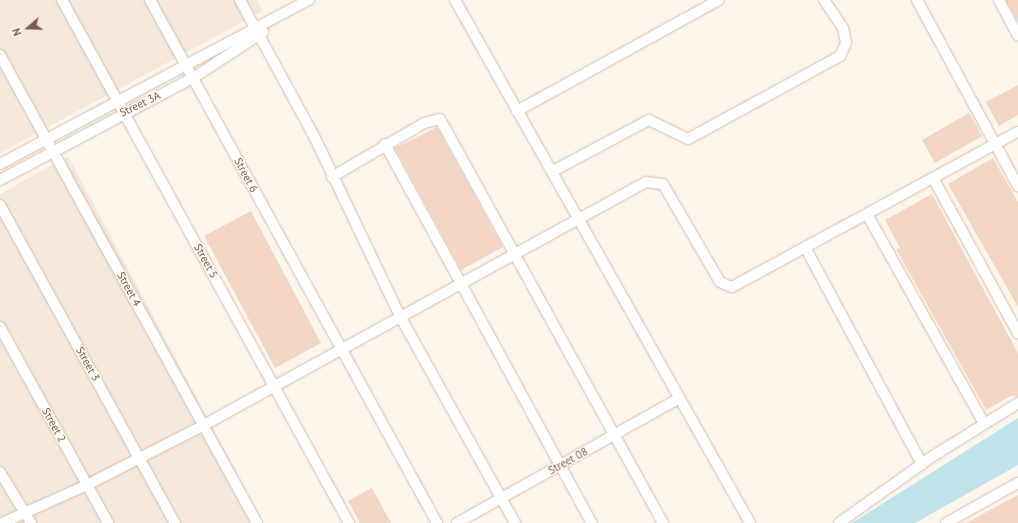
<!DOCTYPE html>
<style>
body{margin:0}
#map{position:relative;width:1018px;height:523px;overflow:hidden;background:#fdf6ec;font-family:"PT Sans",sans-serif}
div>[style]{position:absolute}
.residential>*{inset:0;background:#f5e8da}
.water>*{inset:0;background:#bfe3e8}
.building>*{inset:0;background:#f3d5c3}
.roads{filter:drop-shadow(0 0 1px #d1beb0) drop-shadow(0 0 1px #d1beb0)}
.minor>*{height:10px;margin:-5px;padding:0 5px;transform-origin:5px;border-radius:5px;background:#fff}
span{translate:-50% -50%;white-space:nowrap;text-align:center;line-height:1.15;-webkit-text-stroke:3px #fffaf3;paint-order:stroke}
.street-label{font-size:11px;color:#7a5c4d}
.north{position:absolute;left:8px;top:8px;width:40px;height:40px;-webkit-text-stroke:3px #fffaf3;paint-order:stroke;rotate:250deg;font-size:11px;font-weight:700;line-height:16px;text-align:center;color:#7a5c4d}
.north::after{content:'';display:block;margin:auto;width:14px;height:18px;background:#7a5c4d;clip-path:polygon(50% 0,100% 100%,50% 72%,0 100%)}
</style>
<div id="map">
<div class="residential">
<i style="clip-path:polygon(0 0,257px 0,263px 11px,0 153px)"></i>
<i style="clip-path:polygon(68px 156px,263px 523px,0 523px,0 194px)"></i>
</div>
<div class="water">
<i style="clip-path:polygon(1018px 418px,1018px 465px,915px 523px,852px 523px)"></i>
</div>
<div class="building">
<i style="clip-path:polygon(1006px 0,1018px 0,1018px 21px)"></i>
<i style="clip-path:polygon(1018px 85px,1018px 115px,999px 126px,986px 102px)"></i>
<i style="clip-path:polygon(969px 113px,982px 136px,935px 163px,922px 140px)"></i>
<i style="clip-path:polygon(437px 127px,503px 247px,461px 270px,395px 148px)"></i>
<i style="clip-path:polygon(993px 158px,1018px 202px,1018px 307px,948px 184px)"></i>
<i style="clip-path:polygon(932px 194px,1018px 353px,1018px 397px,1011px 396px,986px 410px,896px 249px,900px 248px,885px 220px)"></i>
<i style="clip-path:polygon(251px 211px,321px 343px,275px 368px,204px 236px)"></i>
<i style="clip-path:polygon(372px 488px,391px 523px,360px 523px,348px 501px)"></i>
<i style="clip-path:polygon(1018px 495px,1018px 523px,966px 523px)"></i>
</div>
<div class="roads">
<div class="minor">
<i style="left:62px;top:0;width:597px;rotate:61.24deg"></i>
<i style="left:150px;top:0;width:597px;rotate:61.24deg"></i>
<i style="left:240px;top:0;width:157px;rotate:61.5deg"></i>
<i style="left:315px;top:138px;width:199px;rotate:64.5deg"></i>
<i style="left:401px;top:318px;width:235px;rotate:60.9deg"></i>
<i style="left:455px;top:0;width:600px;rotate:60.57deg"></i>
<i style="left:917px;top:0;width:212px;rotate:61.5deg"></i>
<i style="left:999px;top:0;width:40px;rotate:62deg"></i>
<i style="left:0;top:55px;width:534px;rotate:61.23deg"></i>
<i style="left:517px;top:111px;width:230px;rotate:-28.8deg"></i>
<i style="left:385px;top:144px;width:432px;rotate:61.4deg"></i>
<i style="left:0;top:164px;width:350px;rotate:-28deg"></i>
<i style="left:553px;top:171px;width:109px;rotate:-28deg"></i>
<i style="left:649px;top:120px;width:43px;rotate:26deg"></i>
<i style="left:688px;top:139px;width:173px;rotate:-28.6deg"></i>
<i style="left:840px;top:56px;width:14px;rotate:-65deg"></i>
<i style="left:846px;top:43px;width:15px;rotate:-101deg"></i>
<i style="left:843px;top:28px;width:34px;rotate:-124deg"></i>
<i style="left:332px;top:177px;width:107px;rotate:-30.4deg"></i>
<i style="left:424px;top:123px;width:16px;rotate:-14deg"></i>
<i style="left:440px;top:119px;width:461px;rotate:61.1deg"></i>
<i style="left:933px;top:178px;width:177px;rotate:61.3deg"></i>
<i style="left:0;top:180px;width:218px;rotate:-27.9deg"></i>
<i style="left:193px;top:78px;width:84px;rotate:-33.3deg"></i>
<i style="left:0;top:205px;width:363px;rotate:61.2deg"></i>
<i style="left:867px;top:214px;width:240px;rotate:60.8deg"></i>
<i style="left:805px;top:247px;width:247px;rotate:61.7deg"></i>
<i style="left:0;top:327px;width:224px;rotate:61.1deg"></i>
<i style="left:0;top:472px;width:60px;rotate:58.7deg"></i>
<i style="left:2px;top:523px;width:93px;rotate:-24.1deg"></i>
<i style="left:87px;top:485px;width:131px;rotate:-27.1deg"></i>
<i style="left:204px;top:425px;width:504px;rotate:-28.8deg"></i>
<i style="left:646px;top:182px;width:17px;rotate:7deg"></i>
<i style="left:663px;top:184px;width:113px;rotate:59.8deg"></i>
<i style="left:720px;top:282px;width:13px;rotate:23deg"></i>
<i style="left:732px;top:287px;width:325px;rotate:-28.5deg"></i>
<i style="left:457px;top:523px;width:253px;rotate:-29.3deg"></i>
<i style="left:839px;top:523px;width:115px;rotate:-35.5deg"></i>
<i style="left:933px;top:456px;width:100px;rotate:-31.9deg"></i>
<i style="left:946px;top:523px;width:82px;rotate:-29.1deg"></i>
</div>
</div>
<div class="street-label">
<span style="left:140px;top:104px;rotate:-26deg">Street 3A</span>
<span style="left:246px;top:175px;rotate:62deg">Street 6</span>
<span style="left:206px;top:261px;rotate:61deg">Street 5</span>
<span style="left:129px;top:289px;rotate:61deg">Street 4</span>
<span style="left:88px;top:364px;rotate:61deg">Street 3</span>
<span style="left:54px;top:425px;rotate:61deg">Street 2</span>
<span style="left:568px;top:461px;rotate:-29deg">Street 08</span>
</div>
<div class="north">N</div>
</div>
